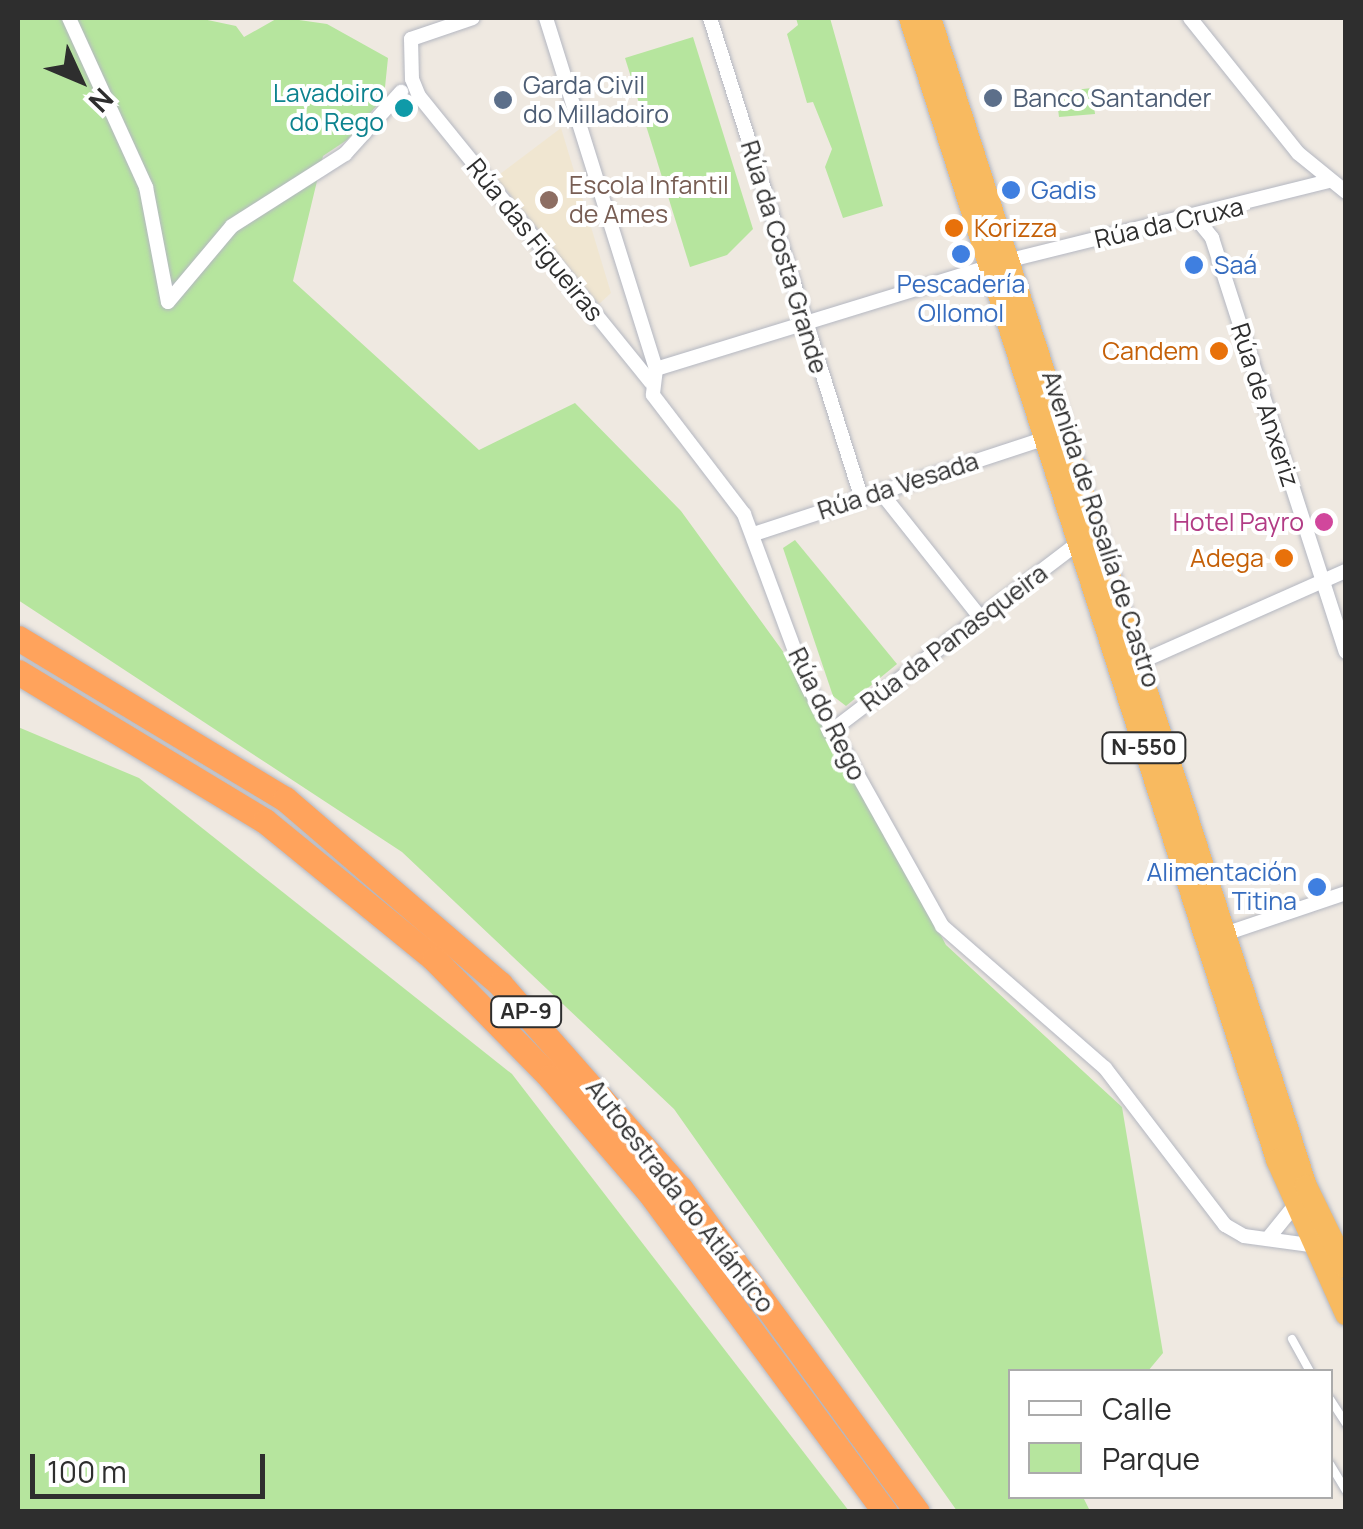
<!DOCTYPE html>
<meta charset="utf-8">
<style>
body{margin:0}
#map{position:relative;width:1363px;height:1529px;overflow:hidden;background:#efe9e1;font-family:Manrope,sans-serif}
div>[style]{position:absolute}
.education>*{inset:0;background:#f0e6d1}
.green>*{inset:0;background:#b6e59e}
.roads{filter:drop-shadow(0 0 2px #b4b7c1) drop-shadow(0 0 2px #b4b7c1)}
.service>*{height:8px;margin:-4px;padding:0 4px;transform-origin:4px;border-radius:4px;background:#fff}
.minor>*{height:14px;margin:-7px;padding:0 7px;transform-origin:7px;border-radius:7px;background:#fff}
.trunk>*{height:22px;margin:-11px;padding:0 11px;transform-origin:11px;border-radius:11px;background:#f8ba60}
.motorway>*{height:25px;margin:-12.5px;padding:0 12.5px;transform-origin:12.5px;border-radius:12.5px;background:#ffa35c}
.dots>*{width:28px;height:28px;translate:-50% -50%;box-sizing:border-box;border:5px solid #fff;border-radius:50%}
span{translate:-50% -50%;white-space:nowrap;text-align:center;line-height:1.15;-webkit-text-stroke:8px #fff;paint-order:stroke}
.shield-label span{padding:2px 8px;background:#fff;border:2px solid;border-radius:8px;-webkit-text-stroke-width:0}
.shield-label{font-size:22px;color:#2e2e2e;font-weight:700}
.service-label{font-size:25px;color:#4e5e75}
.left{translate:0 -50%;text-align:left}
.culture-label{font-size:25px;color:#0d838f}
.right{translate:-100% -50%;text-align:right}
.education-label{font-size:25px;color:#785e54}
.shop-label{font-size:25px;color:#366cbe}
.street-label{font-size:25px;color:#2e2e2e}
.food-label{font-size:25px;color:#c56008}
.hotel-label{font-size:25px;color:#b23c85}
.frame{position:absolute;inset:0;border:20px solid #2e2e2e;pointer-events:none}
.legend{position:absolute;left:1008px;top:1369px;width:325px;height:130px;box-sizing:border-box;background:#fff;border:2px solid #ababab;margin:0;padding:12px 18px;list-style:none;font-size:30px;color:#2e2e2e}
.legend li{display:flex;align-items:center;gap:20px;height:50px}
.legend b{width:50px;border:2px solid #ababab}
.north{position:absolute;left:30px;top:30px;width:100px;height:100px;-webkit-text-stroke:8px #fff;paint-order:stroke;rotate:134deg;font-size:28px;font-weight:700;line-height:40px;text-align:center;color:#2e2e2e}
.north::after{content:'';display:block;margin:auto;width:35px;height:45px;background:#2e2e2e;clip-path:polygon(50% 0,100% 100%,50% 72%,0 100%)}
.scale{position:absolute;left:30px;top:1454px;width:235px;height:45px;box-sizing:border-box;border:5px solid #2e2e2e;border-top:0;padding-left:12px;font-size:30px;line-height:35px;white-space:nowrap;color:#2e2e2e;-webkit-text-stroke:8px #fff;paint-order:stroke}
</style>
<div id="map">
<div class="education">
<i style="clip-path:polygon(561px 128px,611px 293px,599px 304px,496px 177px)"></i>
</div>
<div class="green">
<i style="clip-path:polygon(18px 18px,198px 18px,236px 26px,244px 37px,276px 19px,299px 20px,327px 24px,388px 58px,384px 97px,347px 140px,323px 156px,293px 281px,479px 450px,575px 403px,681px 511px,808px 686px,946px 945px,1122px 1107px,1163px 1353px,1148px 1371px,1011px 1372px,1011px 1496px,1083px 1497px,1090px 1511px,957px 1511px,674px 1109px,402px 852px,18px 600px)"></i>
<i style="clip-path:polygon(796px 18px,830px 18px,883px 206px,843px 218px,825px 167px,832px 149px,813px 102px,807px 103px,787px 34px,798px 25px)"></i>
<i style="clip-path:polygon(693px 37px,753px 229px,727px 255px,690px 267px,625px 58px)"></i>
<i style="clip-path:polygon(1092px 88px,1095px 114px,1059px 117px,1056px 92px)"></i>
<i style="clip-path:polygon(795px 540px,897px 664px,846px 706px,833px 696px,783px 548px)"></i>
<i style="clip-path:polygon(18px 727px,139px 778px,512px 1074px,849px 1511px,18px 1511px)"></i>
</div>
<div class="roads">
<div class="service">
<i style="left:1292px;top:1339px;width:38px;rotate:61deg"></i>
<i style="left:1330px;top:1399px;width:30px;rotate:57deg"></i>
<i style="left:1330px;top:1464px;width:31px;rotate:59deg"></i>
</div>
<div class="minor">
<i style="left:69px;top:18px;width:186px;rotate:65.5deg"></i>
<i style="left:146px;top:187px;width:117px;rotate:79.2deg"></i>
<i style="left:546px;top:18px;width:368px;rotate:72.6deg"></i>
<i style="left:656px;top:369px;width:26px;rotate:97deg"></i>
<i style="left:653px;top:395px;width:150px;rotate:52.6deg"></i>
<i style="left:744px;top:514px;width:184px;rotate:69.6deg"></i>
<i style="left:808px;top:686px;width:275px;rotate:60.8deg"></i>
<i style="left:942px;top:926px;width:216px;rotate:41.1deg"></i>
<i style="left:1105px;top:1068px;width:198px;rotate:52.6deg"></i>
<i style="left:1225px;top:1225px;width:22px;rotate:30deg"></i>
<i style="left:1244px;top:1236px;width:67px;rotate:7.8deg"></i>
<i style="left:710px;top:18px;width:501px;rotate:72.47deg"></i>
<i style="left:1190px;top:18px;width:173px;rotate:51.3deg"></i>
<i style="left:1298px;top:153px;width:62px;rotate:39.1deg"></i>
<i style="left:411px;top:39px;width:40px;rotate:88.6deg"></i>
<i style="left:412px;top:79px;width:18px;rotate:68deg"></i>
<i style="left:419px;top:96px;width:368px;rotate:51deg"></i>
<i style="left:411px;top:39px;width:65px;rotate:-18.7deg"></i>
<i style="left:1196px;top:218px;width:26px;rotate:51deg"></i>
<i style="left:1212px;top:238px;width:435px;rotate:72.1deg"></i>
<i style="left:168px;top:302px;width:99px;rotate:-49.9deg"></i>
<i style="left:232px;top:226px;width:134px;rotate:-32.5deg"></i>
<i style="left:345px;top:154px;width:84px;rotate:-47.9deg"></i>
<i style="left:656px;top:369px;width:366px;rotate:-17.1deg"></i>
<i style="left:1006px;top:261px;width:333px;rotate:-13.9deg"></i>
<i style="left:879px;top:490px;width:162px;rotate:51.5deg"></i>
<i style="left:754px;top:534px;width:304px;rotate:-18.2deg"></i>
<i style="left:1138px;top:663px;width:227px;rotate:-23.9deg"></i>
<i style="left:830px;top:732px;width:310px;rotate:-37.3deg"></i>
<i style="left:1225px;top:934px;width:128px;rotate:-18.7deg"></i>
<i style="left:1270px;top:1236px;width:36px;rotate:-51deg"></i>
</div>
<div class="trunk">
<i style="left:910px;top:18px;width:1200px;rotate:72.18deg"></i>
<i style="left:1277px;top:1160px;width:169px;rotate:65.9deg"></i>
<i style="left:930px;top:18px;width:1227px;rotate:72.16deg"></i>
<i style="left:1306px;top:1186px;width:91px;rotate:64deg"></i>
</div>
<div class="motorway">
<i style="left:18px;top:638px;width:312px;rotate:31.1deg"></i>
<i style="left:285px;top:799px;width:284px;rotate:40.7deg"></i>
<i style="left:500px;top:984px;width:272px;rotate:48.6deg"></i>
<i style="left:680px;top:1188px;width:401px;rotate:53.8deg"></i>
<i style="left:18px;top:672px;width:288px;rotate:31.1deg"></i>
<i style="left:265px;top:821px;width:218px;rotate:39.2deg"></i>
<i style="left:434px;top:959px;width:165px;rotate:45.5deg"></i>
<i style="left:550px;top:1077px;width:152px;rotate:49.3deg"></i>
<i style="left:649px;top:1192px;width:398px;rotate:53.6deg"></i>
</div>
</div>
<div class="dots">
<i style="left:993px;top:98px;background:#5c6f8a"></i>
<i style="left:503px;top:100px;background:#5c6f8a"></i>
<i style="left:404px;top:108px;background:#0f9aa8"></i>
<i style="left:1011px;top:190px;background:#3f7fe0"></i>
<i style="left:549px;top:200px;background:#8d6e63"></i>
<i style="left:954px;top:228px;background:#e8710a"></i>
<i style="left:961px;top:254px;background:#3f7fe0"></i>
<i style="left:1194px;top:265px;background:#3f7fe0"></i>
<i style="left:1219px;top:351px;background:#e8710a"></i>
<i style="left:1324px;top:522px;background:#d1479c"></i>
<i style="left:1284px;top:558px;background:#e8710a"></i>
<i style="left:1317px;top:887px;background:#3f7fe0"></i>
</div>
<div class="shield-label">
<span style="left:1144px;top:748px">N-550</span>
<span style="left:526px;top:1012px">AP-9</span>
</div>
<div class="service-label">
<span class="left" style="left:523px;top:100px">Garda Civil<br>do Milladoiro</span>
<span class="left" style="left:1013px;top:98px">Banco Santander</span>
</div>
<div class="culture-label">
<span class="right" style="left:384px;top:108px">Lavadoiro<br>do Rego</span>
</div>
<div class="education-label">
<span class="left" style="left:569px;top:200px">Escola Infantil<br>de Ames</span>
</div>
<div class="shop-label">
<span class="left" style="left:1031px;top:190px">Gadis</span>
<span class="left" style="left:1214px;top:265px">Saá</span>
<span style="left:961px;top:299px">Pescadería<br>Ollomol</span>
<span class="right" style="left:1297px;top:887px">Alimentación<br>Titina</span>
</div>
<div class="street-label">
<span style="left:1169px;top:223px;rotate:-13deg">Rúa da Cruxa</span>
<span style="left:535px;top:240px;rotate:51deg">Rúa das Figueiras</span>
<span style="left:784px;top:257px;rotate:73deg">Rúa da Costa Grande</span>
<span style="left:1265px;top:405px;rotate:72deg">Rúa de Anxeriz</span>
<span style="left:898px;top:486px;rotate:-18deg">Rúa da Vesada</span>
<span style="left:1101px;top:529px;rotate:72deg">Avenida de Rosalía de Castro</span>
<span style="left:954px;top:638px;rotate:-37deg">Rúa da Panasqueira</span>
<span style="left:827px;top:714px;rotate:64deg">Rúa do Rego</span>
<span style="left:680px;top:1196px;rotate:52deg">Autoestrada do Atlántico</span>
</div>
<div class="food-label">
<span class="left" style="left:974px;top:228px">Korizza</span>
<span class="right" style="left:1199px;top:351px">Candem</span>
<span class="right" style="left:1264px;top:558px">Adega</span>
</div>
<div class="hotel-label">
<span class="right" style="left:1304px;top:522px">Hotel Payro</span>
</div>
<div class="frame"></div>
<ul class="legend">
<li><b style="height:12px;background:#fff"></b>Calle</li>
<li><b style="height:28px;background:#b6e59e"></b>Parque</li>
</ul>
<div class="north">N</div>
<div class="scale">100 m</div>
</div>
